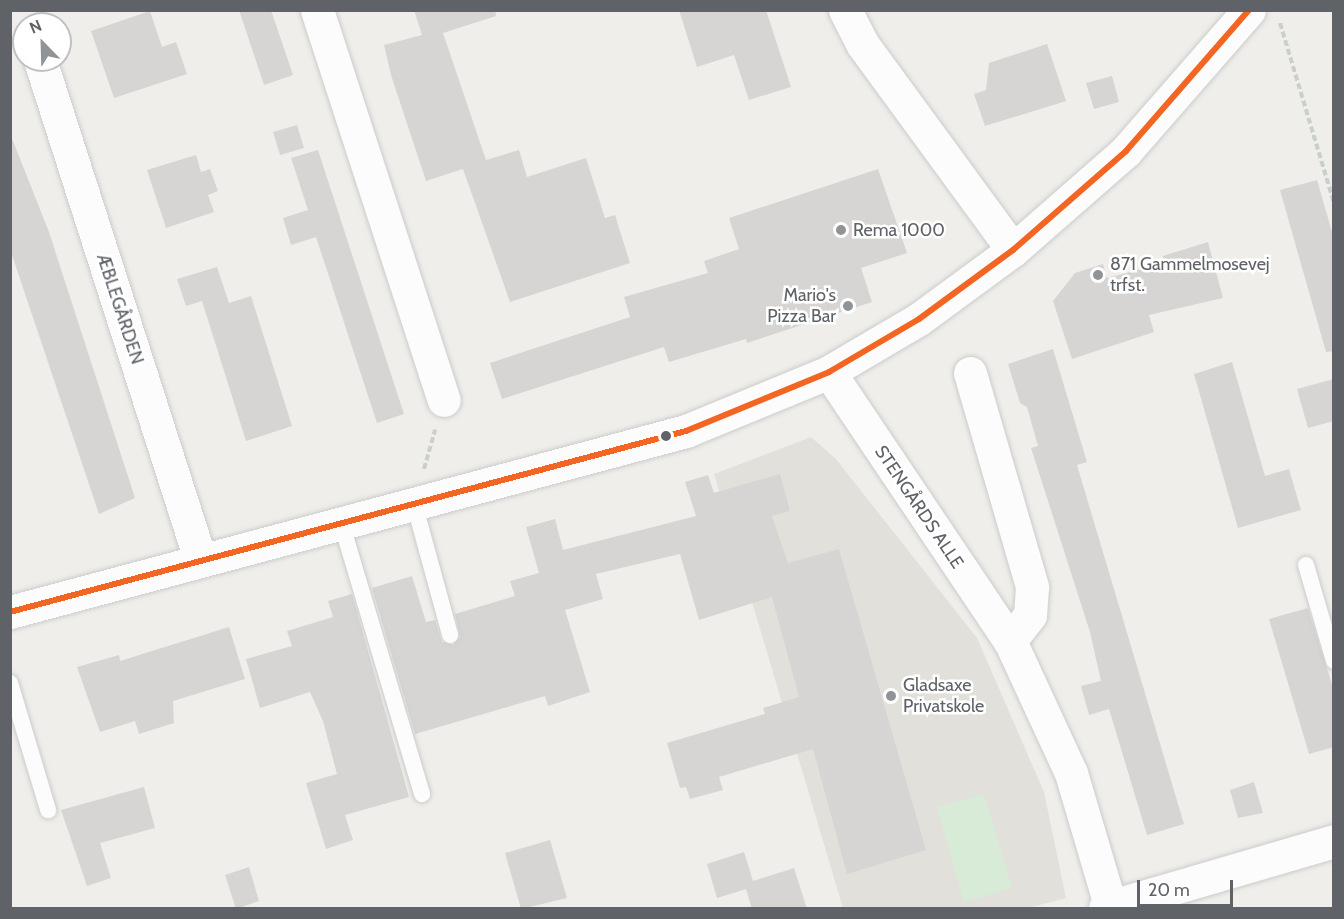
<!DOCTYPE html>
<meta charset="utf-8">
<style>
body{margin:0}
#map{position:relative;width:1344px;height:919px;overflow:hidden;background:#efeeea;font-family:Cabin,sans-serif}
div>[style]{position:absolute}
.education>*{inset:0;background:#e2e0da}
.green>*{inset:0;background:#d8ebd6}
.building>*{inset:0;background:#d6d5d3}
.path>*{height:4px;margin-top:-2px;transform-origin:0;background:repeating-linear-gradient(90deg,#cacfcc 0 6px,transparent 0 9px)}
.roads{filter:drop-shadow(0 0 2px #cbcccc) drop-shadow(0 0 2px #cbcccc)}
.service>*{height:16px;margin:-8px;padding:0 8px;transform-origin:8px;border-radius:8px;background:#fdfcfc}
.minor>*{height:33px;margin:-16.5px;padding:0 16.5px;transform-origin:16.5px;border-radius:16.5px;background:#fdfcfc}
.tertiary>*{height:33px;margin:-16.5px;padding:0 16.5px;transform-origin:16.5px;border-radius:16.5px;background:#fdfcfc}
.bus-1>*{height:6px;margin:-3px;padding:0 3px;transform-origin:3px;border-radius:3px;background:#f26522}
.dots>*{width:16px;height:16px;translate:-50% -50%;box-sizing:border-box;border:3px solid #fff;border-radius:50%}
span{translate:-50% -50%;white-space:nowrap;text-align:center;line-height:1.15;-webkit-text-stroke:5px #fff;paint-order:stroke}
.poi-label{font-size:18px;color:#5f6368}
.left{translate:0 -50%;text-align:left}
.right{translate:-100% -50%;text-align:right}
.street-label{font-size:18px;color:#5f6368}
.frame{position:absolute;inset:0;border:12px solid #5f6368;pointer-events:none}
.north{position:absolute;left:12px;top:12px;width:60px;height:60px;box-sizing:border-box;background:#fff;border:2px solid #bfc1c3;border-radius:50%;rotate:337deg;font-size:16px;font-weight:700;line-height:24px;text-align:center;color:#5f6368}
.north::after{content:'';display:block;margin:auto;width:21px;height:27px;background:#919496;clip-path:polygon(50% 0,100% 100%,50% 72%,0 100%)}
.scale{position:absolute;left:1137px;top:880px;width:96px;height:27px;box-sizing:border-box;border:3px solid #5f6368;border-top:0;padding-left:8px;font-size:18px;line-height:21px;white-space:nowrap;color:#5f6368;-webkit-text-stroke:4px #fff;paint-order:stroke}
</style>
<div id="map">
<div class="education">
<i style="clip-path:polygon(811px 437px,836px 459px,977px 638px,1044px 792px,1066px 898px,1028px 908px,843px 908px,714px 474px)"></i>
</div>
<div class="green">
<i style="clip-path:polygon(984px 794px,1012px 888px,964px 902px,937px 807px)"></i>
</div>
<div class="building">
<i style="clip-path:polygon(239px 10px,271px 10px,293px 75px,264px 85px)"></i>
<i style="clip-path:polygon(414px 10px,495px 10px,496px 16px,443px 33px,486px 160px,519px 150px,527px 177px,586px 158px,605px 218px,615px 215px,630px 263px,510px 302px,463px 169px,426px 181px,391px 75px,384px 45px,422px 35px)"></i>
<i style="clip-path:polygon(679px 10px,766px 10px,791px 87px,749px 100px,734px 55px,697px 67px)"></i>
<i style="clip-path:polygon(150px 11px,162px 47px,176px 42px,187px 74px,114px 98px,91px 31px)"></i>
<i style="clip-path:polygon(1047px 44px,1066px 101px,985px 126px,974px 94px,986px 90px,989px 63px)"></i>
<i style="clip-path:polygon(1112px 76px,1119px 102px,1094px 109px,1086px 83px)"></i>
<i style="clip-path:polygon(297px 125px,304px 148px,280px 155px,273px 132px)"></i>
<i style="clip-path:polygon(11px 136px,49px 232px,135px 498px,99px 514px,10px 249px)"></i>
<i style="clip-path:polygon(318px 150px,404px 414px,377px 423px,316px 237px,291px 245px,283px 218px,308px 210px,291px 158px)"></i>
<i style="clip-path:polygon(196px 155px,201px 172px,210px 169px,218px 191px,208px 195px,214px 212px,166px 228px,147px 170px)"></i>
<i style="clip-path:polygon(878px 169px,907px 253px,861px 268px,872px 302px,747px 343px,746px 339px,669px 362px,664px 347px,502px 399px,490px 363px,630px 317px,624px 297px,708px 273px,704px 261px,739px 249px,729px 218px)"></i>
<i style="clip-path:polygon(1317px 180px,1334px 239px,1334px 351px,1326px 352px,1280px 190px)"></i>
<i style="clip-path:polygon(1208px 242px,1223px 298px,1149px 315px,1154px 332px,1072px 359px,1053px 301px,1075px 273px,1103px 264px,1107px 278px,1164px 263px,1163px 256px)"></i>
<i style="clip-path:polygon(217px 267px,229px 303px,251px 296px,292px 426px,246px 441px,202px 301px,186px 306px,177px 279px)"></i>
<i style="clip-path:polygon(1053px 349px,1087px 462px,1077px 465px,1184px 824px,1147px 835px,1109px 709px,1089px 715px,1081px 686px,1101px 681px,1090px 632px,1031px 448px,1038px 446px,1027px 407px,1020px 403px,1008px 364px)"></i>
<i style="clip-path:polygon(1232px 362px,1265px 476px,1289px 469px,1301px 510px,1238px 528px,1194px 374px)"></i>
<i style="clip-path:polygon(1334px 379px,1334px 421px,1308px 428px,1297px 389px)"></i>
<i style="clip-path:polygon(780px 474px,790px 511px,772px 516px,788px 563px,839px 549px,926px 850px,847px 874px,813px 749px,719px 777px,723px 790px,690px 799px,686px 787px,680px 788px,667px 743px,765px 714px,763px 708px,799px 697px,772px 597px,699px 620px,680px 554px,596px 574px,603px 599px,565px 610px,590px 692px,548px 706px,545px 696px,415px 734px,372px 588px,412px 576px,426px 622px,435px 620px,442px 642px,453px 645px,460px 637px,455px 614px,515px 596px,510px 581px,539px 573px,526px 527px,555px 519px,563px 550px,696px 516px,685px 482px,708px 475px,714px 493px)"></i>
<i style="clip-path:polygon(352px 594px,409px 797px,345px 815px,353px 840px,326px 849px,306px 783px,337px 774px,323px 721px,310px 692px,260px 708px,246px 659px,292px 646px,287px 631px,333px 617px,328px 601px)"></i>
<i style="clip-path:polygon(1308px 608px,1334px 691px,1334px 747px,1309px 754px,1269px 619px)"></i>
<i style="clip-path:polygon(229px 627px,245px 679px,173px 701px,174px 723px,139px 734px,135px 721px,100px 732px,77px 667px,119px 655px,120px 661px)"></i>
<i style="clip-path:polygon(1254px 782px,1263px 813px,1238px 818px,1230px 790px)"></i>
<i style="clip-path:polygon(144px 787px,155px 828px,100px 843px,111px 878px,87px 886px,61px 810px)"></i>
<i style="clip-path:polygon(550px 840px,567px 898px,521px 909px,505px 853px)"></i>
<i style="clip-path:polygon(744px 852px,753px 881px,794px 868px,807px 909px,752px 909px,746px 889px,717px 898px,707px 864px)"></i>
<i style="clip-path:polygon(249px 867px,259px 901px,236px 909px,225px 875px)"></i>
</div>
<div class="path">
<i style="left:1280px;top:23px;width:188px;rotate:73.3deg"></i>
<i style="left:424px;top:469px;width:41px;rotate:-74.2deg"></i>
</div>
<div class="roads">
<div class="service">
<i style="left:414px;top:503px;width:137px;rotate:74.7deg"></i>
<i style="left:341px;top:522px;width:284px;rotate:73.4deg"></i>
<i style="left:1306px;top:565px;width:100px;rotate:73.7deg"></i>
<i style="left:10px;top:683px;width:133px;rotate:73.3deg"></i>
</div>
<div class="minor">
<i style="left:317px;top:10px;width:410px;rotate:72deg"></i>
<i style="left:40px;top:60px;width:524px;rotate:72.22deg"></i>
<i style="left:970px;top:373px;width:223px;rotate:73.8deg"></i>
<i style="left:1032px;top:587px;width:28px;rotate:94deg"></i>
<i style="left:1030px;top:615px;width:33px;rotate:128deg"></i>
<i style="left:1105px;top:908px;width:239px;rotate:-16.3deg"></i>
</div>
<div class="tertiary">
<i style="left:845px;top:10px;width:39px;rotate:63deg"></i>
<i style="left:863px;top:45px;width:254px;rotate:53.8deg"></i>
<i style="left:829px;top:372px;width:324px;rotate:56.1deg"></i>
<i style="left:1010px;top:641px;width:145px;rotate:65.2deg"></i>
<i style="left:1071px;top:773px;width:141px;rotate:73.5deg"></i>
<i style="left:10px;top:612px;width:700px;rotate:-14.99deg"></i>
<i style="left:686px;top:431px;width:155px;rotate:-22.4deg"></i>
<i style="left:829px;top:372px;width:104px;rotate:-30.5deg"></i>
<i style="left:919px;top:319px;width:117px;rotate:-36.3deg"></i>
<i style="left:1013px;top:250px;width:150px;rotate:-41.2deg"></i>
<i style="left:1126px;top:151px;width:187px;rotate:-48.9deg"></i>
</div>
</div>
<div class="bus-1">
<i style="left:10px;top:612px;width:700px;rotate:-14.99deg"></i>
<i style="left:686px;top:431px;width:155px;rotate:-22.4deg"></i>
<i style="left:829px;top:372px;width:104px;rotate:-30.5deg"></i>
<i style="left:919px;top:319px;width:117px;rotate:-36.3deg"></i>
<i style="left:1013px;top:250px;width:150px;rotate:-41.2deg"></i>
<i style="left:1126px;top:151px;width:187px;rotate:-48.9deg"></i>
</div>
<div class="dots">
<i style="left:841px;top:230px;background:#919496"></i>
<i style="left:1098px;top:275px;background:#919496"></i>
<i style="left:848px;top:306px;background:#919496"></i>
<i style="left:666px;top:436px;background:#5f6368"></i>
<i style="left:891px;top:696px;background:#919496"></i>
</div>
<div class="poi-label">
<span class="left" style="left:853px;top:230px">Rema 1000</span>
<span class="left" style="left:1110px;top:275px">871 Gammelmosevej<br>trfst.</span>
<span class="right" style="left:836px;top:306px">Mario's<br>Pizza Bar</span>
<span class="left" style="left:903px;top:696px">Gladsaxe<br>Privatskole</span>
</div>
<div class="street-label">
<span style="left:120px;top:309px;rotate:72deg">ÆBLEGÅRDEN</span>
<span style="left:919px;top:507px;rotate:56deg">STENGÅRDS ALLE</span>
</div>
<div class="frame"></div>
<div class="north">N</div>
<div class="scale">20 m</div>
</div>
